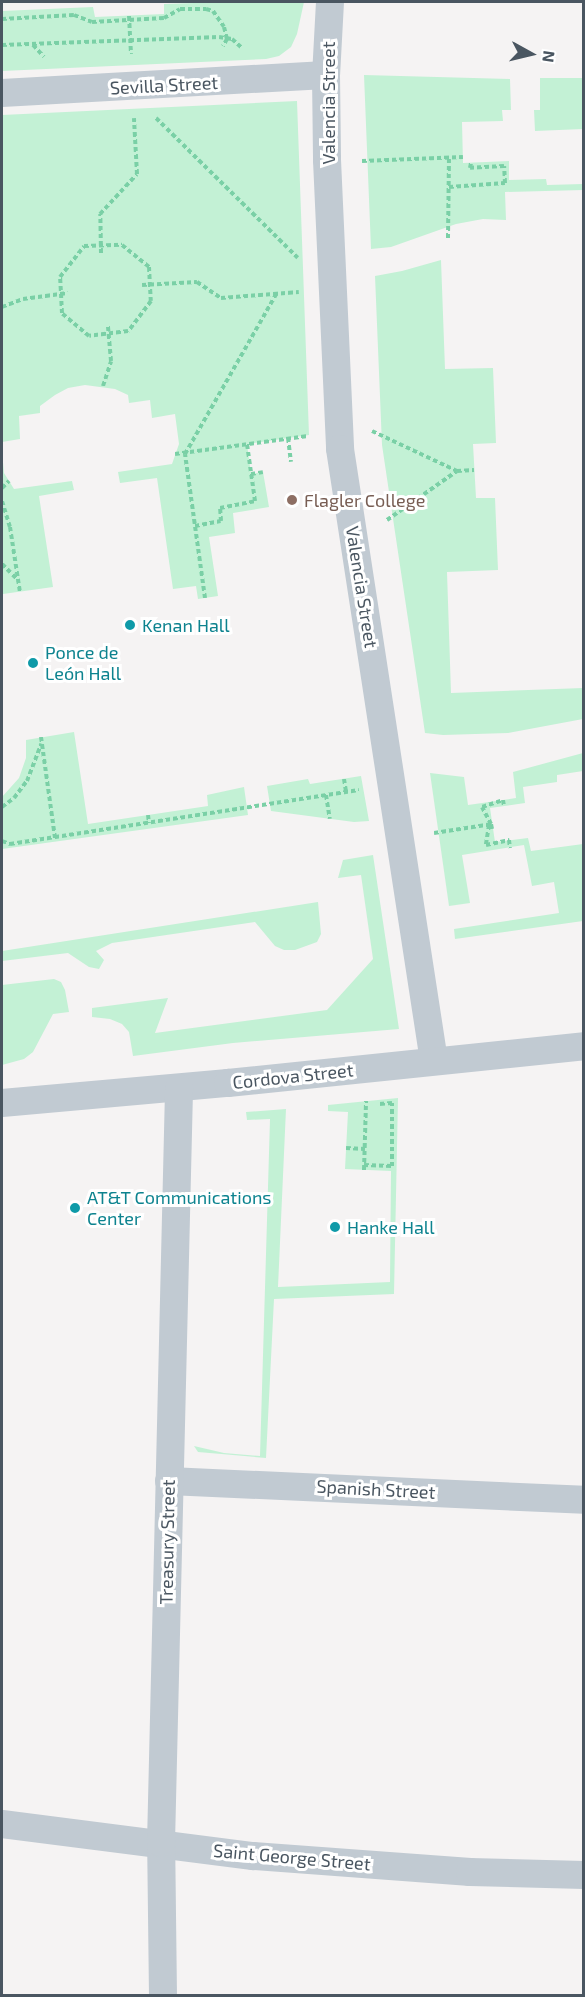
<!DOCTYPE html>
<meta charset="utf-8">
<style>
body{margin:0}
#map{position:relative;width:585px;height:1997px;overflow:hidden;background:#f5f3f3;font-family:"Exo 2",sans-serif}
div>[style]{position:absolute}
.green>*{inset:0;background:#c3f1d5}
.path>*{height:4px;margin-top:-2px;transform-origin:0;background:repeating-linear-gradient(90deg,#7ad0a6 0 4.5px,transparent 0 7.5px)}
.street>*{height:28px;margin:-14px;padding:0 14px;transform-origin:14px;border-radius:14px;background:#c1cad2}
.dots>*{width:16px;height:16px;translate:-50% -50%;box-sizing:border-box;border:3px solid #fff;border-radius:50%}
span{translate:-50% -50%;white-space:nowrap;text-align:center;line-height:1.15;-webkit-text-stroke:6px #fff;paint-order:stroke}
.street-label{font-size:18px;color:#4a5661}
.education-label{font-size:18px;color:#785e54}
.left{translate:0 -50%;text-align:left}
.culture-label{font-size:18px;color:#0d838f}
.frame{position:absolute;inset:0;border:3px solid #4a5661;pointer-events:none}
.north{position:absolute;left:501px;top:24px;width:60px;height:60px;-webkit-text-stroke:4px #fff;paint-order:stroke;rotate:98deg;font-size:16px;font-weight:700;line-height:24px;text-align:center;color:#4a5661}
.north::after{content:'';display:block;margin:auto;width:21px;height:27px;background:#4a5661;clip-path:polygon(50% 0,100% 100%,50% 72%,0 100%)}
</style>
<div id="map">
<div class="green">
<i style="clip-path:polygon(224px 2px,304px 2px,297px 34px,291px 47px,279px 56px,266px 59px,2px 71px,2px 11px,93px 7px,95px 17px,164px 14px,164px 4px)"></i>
<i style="clip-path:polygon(364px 75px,510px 79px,511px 110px,502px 110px,503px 121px,462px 122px,463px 163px,509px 161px,509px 180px,546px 179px,547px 185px,583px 184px,583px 190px,505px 192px,506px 220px,483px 219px,456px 224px,391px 247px,371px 249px)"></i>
<i style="clip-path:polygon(540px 78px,583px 78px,583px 129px,535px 131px,534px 110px,540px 110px)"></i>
<i style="clip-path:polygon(297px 101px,309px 435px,247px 444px,251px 474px,263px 472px,269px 507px,233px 513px,235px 533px,209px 537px,218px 596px,198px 599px,196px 586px,173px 589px,157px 478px,120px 483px,118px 472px,172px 464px,179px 444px,175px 414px,152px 418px,150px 400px,129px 403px,128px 395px,115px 389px,85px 385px,68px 388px,55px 395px,40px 406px,40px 413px,19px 416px,20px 439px,2px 442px,2px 115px)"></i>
<i style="clip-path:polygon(441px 260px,445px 369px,493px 368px,496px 443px,473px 444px,476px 498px,495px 498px,498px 570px,447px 572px,451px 693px,583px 688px,583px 719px,508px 733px,443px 735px,425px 733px,382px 445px,375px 276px,402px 271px)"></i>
<i style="clip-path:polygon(2px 451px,4px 473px,14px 489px,72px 481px,74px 490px,39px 496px,53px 587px,3px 594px)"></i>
<i style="clip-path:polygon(74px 732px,88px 824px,208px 806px,207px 795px,244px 787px,248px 815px,2px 849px,2px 797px,19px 778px,26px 758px,26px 740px)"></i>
<i style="clip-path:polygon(583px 753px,583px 771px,557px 775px,557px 782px,523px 787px,525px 803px,490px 808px,495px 842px,528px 838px,531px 851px,583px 844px,583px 921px,455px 939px,454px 929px,559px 913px,554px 882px,532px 886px,524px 845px,462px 855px,470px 903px,449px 906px,430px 773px,464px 777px,468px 805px,516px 798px,513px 772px)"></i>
<i style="clip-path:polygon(361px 776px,369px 821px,354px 822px,271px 811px,267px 786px,308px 779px,310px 784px)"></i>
<i style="clip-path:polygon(373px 855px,399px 1029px,233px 1043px,133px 1056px,129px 1032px,122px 1024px,110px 1019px,92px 1017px,92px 1008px,168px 998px,155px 1033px,327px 1010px,373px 959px,361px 875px,338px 878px,343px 860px)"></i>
<i style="clip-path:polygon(318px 902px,321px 934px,317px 942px,295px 950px,284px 950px,275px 946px,255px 922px,112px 943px,96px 951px,104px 960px,99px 969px,89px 967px,68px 953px,2px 961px,2px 951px)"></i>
<i style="clip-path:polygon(54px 979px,61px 982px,65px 990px,69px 1012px,53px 1014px,33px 1052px,24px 1059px,2px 1065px,2px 985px)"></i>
<i style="clip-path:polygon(398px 1098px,394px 1294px,274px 1299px,266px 1458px,198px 1452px,194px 1446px,224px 1453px,260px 1456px,270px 1119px,247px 1120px,246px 1112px,286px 1109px,278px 1287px,390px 1282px,391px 1171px,345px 1169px,348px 1112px,328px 1111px,328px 1105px)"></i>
</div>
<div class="path">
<i style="left:129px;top:16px;width:38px;rotate:87deg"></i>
<i style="left:2px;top:19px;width:72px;rotate:-3.2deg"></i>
<i style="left:74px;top:15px;width:19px;rotate:21deg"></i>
<i style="left:92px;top:22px;width:72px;rotate:-3.2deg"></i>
<i style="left:164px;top:18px;width:18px;rotate:-29deg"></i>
<i style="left:180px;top:9px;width:26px"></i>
<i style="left:206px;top:9px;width:7px;rotate:16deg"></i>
<i style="left:213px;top:11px;width:19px;rotate:55deg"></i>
<i style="left:224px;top:27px;width:12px;rotate:76deg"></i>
<i style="left:227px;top:39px;width:8px;rotate:120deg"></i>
<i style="left:2px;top:45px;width:217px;rotate:-2.1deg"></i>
<i style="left:219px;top:37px;width:13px;rotate:9deg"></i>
<i style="left:232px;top:39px;width:12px;rotate:42deg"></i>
<i style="left:33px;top:45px;width:16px;rotate:47deg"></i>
<i style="left:156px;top:118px;width:199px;rotate:44.6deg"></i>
<i style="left:362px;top:161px;width:101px;rotate:-2.3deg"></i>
<i style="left:449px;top:187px;width:56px;rotate:-4.1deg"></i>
<i style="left:505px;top:183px;width:17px;rotate:-93deg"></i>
<i style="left:504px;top:166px;width:34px;rotate:177deg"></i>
<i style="left:470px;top:168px;width:5px;rotate:-79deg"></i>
<i style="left:448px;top:238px;width:81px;rotate:-89.3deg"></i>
<i style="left:122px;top:245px;width:35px;rotate:39deg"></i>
<i style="left:149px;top:267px;width:34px;rotate:87deg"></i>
<i style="left:151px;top:301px;width:38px;rotate:127deg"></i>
<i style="left:128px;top:331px;width:39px;rotate:173deg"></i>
<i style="left:89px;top:336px;width:35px;rotate:-140deg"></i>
<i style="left:62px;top:313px;width:36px;rotate:-93deg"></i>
<i style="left:60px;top:277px;width:39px;rotate:-52deg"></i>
<i style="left:84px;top:246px;width:38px;rotate:-2deg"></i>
<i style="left:101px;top:253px;width:39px;rotate:-91deg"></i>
<i style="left:100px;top:214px;width:54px;rotate:-47.2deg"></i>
<i style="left:137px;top:174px;width:56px;rotate:-93.1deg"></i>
<i style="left:142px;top:285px;width:55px;rotate:-3.1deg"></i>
<i style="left:197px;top:282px;width:29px;rotate:34deg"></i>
<i style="left:221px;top:298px;width:78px;rotate:-4.4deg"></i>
<i style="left:2px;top:307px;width:22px;rotate:-21deg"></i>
<i style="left:23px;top:299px;width:45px;rotate:-7.6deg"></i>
<i style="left:103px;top:386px;width:26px;rotate:-72deg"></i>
<i style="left:111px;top:361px;width:35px;rotate:-95deg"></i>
<i style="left:372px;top:431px;width:94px;rotate:25.2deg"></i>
<i style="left:457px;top:471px;width:17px;rotate:-3deg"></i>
<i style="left:288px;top:438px;width:24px;rotate:83deg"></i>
<i style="left:175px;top:454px;width:134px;rotate:-7.7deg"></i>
<i style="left:251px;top:474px;width:12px;rotate:-9deg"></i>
<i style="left:2px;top:488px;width:10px;rotate:-45deg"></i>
<i style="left:2px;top:501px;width:27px;rotate:73deg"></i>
<i style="left:10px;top:527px;width:66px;rotate:81.3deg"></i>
<i style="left:387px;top:520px;width:85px;rotate:-35deg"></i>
<i style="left:195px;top:526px;width:26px;rotate:-11deg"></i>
<i style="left:221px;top:521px;width:13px;rotate:-94deg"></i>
<i style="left:220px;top:508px;width:36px;rotate:-11deg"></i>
<i style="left:255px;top:501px;width:58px;rotate:-98deg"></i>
<i style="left:2px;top:564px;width:23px;rotate:45deg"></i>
<i style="left:205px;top:598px;width:145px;rotate:-97.9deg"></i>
<i style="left:185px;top:454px;width:185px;rotate:-60.3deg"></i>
<i style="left:41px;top:737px;width:102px;rotate:82.1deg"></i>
<i style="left:344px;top:779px;width:13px;rotate:81deg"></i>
<i style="left:326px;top:795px;width:24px;rotate:81deg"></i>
<i style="left:2px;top:807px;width:15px;rotate:-37deg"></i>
<i style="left:14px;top:798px;width:21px;rotate:-53deg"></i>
<i style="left:27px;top:781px;width:40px;rotate:-69deg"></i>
<i style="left:148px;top:815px;width:8px;rotate:83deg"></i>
<i style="left:491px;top:824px;width:19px;rotate:-118deg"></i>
<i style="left:482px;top:807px;width:22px;rotate:-18deg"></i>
<i style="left:503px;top:800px;width:6px;rotate:81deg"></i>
<i style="left:492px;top:829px;width:5px;rotate:-101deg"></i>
<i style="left:491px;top:824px;width:5px;rotate:101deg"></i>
<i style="left:490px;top:829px;width:4px;rotate:-104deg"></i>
<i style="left:489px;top:825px;width:20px;rotate:99deg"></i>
<i style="left:486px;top:845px;width:24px;rotate:-12deg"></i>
<i style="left:509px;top:840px;width:8px;rotate:83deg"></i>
<i style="left:434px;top:833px;width:59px;rotate:-8.8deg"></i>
<i style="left:2px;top:841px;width:9px;rotate:21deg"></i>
<i style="left:10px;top:844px;width:353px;rotate:-8.8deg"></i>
<i style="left:346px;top:1148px;width:19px;rotate:3deg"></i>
<i style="left:364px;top:1165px;width:28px;rotate:2deg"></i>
<i style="left:392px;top:1166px;width:63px;rotate:-90deg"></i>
<i style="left:392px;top:1103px;width:13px;rotate:176deg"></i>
<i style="left:364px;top:1170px;width:69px;rotate:-88.3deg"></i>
</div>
<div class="street">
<i style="left:330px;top:2px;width:73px;rotate:93.1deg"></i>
<i style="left:326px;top:75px;width:85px;rotate:89.3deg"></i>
<i style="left:327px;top:160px;width:289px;rotate:87.4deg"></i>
<i style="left:340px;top:449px;width:619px;rotate:81.27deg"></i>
<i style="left:2px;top:93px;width:324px;rotate:-3.2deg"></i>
<i style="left:2px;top:1103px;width:227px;rotate:-5.1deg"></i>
<i style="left:228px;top:1083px;width:358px;rotate:-5.9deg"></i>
<i style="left:169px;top:1481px;width:415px;rotate:2.6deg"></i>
<i style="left:2px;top:1824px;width:253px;rotate:7.3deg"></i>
<i style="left:253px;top:1856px;width:218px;rotate:4.2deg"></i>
<i style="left:470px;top:1872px;width:114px;rotate:1.5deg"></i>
<i style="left:163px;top:1996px;width:153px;rotate:-90.7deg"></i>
<i style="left:161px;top:1843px;width:755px;rotate:-88.63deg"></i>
</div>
<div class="dots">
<i style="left:292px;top:500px;background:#8d6e63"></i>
<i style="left:130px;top:625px;background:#0f9aa8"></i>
<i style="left:33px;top:663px;background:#0f9aa8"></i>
<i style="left:75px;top:1208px;background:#0f9aa8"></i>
<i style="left:335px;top:1227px;background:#0f9aa8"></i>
</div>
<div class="street-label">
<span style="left:164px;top:85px;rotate:-3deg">Sevilla Street</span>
<span style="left:328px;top:103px;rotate:-90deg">Valencia Street</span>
<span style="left:362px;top:587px;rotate:81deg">Valencia Street</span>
<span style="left:293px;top:1076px;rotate:-6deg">Cordova Street</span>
<span style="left:376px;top:1489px;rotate:3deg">Spanish Street</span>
<span style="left:167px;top:1542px;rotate:-89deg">Treasury Street</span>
<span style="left:292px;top:1857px;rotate:5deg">Saint George Street</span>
</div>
<div class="education-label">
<span class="left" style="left:304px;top:500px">Flagler College</span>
</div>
<div class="culture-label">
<span class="left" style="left:142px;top:625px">Kenan Hall</span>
<span class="left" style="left:45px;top:663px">Ponce de<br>León Hall</span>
<span class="left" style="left:87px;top:1208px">AT&amp;T Communications<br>Center</span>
<span class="left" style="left:347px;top:1227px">Hanke Hall</span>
</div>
<div class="frame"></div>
<div class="north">N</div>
</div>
